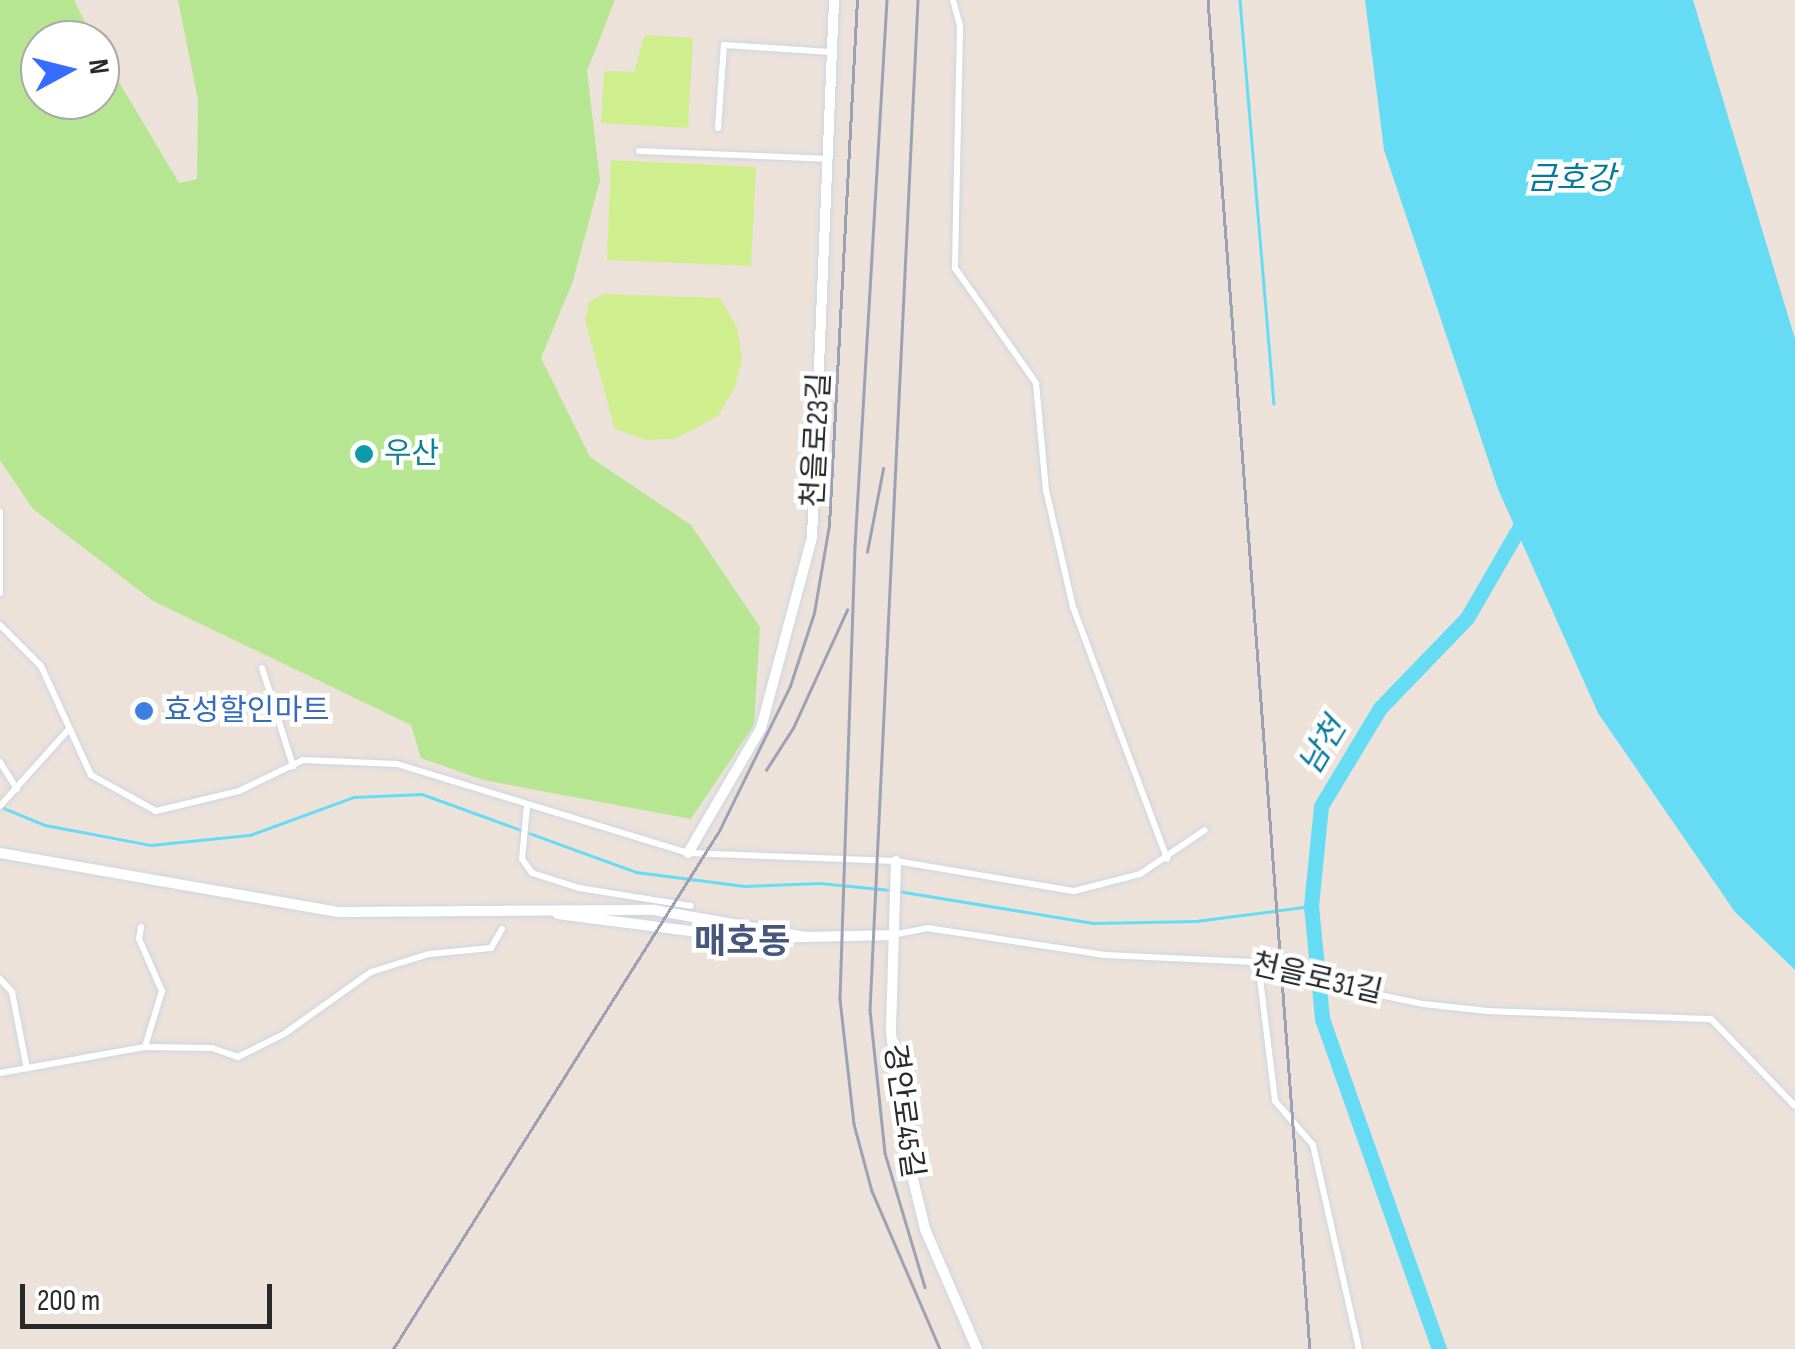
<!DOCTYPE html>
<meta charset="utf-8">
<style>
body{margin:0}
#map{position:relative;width:1795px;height:1349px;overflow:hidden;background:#ece2da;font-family:"Sofia Sans Condensed","Noto Sans KR",sans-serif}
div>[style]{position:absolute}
.green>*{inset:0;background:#b7e693}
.pitch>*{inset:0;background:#cfee8e}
.water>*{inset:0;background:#66dcf4}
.stream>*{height:2.5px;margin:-1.25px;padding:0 1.25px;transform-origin:1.25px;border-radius:1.25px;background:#66dcf4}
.river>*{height:15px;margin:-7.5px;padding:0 7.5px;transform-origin:7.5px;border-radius:7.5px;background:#66dcf4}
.roads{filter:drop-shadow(0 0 2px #cfd5e3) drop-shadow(0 0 2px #cfd5e3)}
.street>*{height:6px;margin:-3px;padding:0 3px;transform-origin:3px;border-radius:3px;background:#fff}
.secondary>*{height:10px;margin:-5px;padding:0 5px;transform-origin:5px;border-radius:5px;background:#fff}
.rail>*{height:2.5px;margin:-1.25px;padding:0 1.25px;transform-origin:1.25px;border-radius:1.25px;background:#9ca2b4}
.dots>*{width:28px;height:28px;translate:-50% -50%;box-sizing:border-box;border:5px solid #fff;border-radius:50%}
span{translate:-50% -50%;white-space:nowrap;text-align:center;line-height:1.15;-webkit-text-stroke:9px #fff;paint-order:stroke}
.street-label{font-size:30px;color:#292929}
.culture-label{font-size:30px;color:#0d838f}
.left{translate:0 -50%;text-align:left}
.shop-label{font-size:30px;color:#366cbe}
.water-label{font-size:32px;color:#07799f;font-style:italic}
.quarter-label{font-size:35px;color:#47567b;font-weight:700}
.north{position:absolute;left:20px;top:20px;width:100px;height:100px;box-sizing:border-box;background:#fff;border:2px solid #a9a9a9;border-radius:50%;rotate:83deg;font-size:28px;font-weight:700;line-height:40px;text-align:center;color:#292929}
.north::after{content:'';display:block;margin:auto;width:35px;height:45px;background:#346dff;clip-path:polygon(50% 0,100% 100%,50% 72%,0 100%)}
.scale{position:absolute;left:20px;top:1284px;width:252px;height:45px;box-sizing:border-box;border:5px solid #292929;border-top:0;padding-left:12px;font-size:30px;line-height:35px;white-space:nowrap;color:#292929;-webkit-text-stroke:8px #fff;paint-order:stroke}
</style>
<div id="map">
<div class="green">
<i style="clip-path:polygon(0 0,74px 0,94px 40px,40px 40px,40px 100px,100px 100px,100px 50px,179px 183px,197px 179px,198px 100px,178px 0,615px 0,587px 71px,600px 180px,573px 281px,541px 358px,590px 457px,691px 525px,760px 627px,754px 725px,691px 819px,483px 780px,421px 758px,411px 725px,153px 601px,33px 509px,0 460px)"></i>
</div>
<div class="pitch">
<i style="clip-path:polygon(645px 35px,693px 38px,688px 128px,601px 123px,604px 71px,634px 72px)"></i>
<i style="clip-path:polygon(611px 160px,756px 167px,751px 266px,607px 260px)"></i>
<i style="clip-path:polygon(604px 294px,720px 298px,737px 327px,742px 358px,735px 387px,718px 416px,675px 439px,647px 440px,615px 429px,585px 321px,589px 302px)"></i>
</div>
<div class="water">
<i style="clip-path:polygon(1365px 0,1693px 0,1795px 339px,1795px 970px,1735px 912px,1598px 713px,1498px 489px,1384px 150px)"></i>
</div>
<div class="stream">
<i style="left:1240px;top:0;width:405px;rotate:85.2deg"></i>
<i style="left:1px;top:807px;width:48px;rotate:22.2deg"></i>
<i style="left:45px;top:825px;width:108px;rotate:10.7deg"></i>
<i style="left:151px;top:845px;width:100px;rotate:-5.8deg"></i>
<i style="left:250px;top:835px;width:111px;rotate:-20.1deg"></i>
<i style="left:354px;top:797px;width:68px;rotate:-2.5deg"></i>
<i style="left:422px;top:794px;width:228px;rotate:20deg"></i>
<i style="left:636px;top:872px;width:109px;rotate:7.4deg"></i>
<i style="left:744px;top:886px;width:76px;rotate:-2.3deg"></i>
<i style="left:820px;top:883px;width:70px;rotate:5.7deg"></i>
<i style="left:898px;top:891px;width:199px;rotate:9.3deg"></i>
<i style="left:1094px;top:923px;width:102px;rotate:-1.1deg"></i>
<i style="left:1196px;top:921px;width:116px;rotate:-7.4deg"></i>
</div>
<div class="river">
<i style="left:1439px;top:1349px;width:351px;rotate:-109.5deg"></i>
<i style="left:1322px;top:1018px;width:113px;rotate:-95.6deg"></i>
<i style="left:1311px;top:906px;width:100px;rotate:-84.3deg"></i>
<i style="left:1321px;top:806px;width:114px;rotate:-59deg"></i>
<i style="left:1380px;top:708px;width:125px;rotate:-46deg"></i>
<i style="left:1467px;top:618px;width:118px;rotate:-60deg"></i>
</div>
<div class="roads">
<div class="street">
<i style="left:953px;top:0;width:27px;rotate:75deg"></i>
<i style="left:960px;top:26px;width:242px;rotate:91.2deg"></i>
<i style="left:955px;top:268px;width:141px;rotate:54.8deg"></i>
<i style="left:1036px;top:383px;width:107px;rotate:84.7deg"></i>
<i style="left:1046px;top:490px;width:120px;rotate:77deg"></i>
<i style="left:1073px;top:607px;width:269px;rotate:69.5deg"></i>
<i style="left:718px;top:128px;width:83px;rotate:-85.9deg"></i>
<i style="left:724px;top:45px;width:107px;rotate:3.7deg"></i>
<i style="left:639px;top:151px;width:189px;rotate:2.4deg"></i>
<i style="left:0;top:512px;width:81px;rotate:90deg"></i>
<i style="left:0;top:625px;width:58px;rotate:45deg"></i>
<i style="left:41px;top:666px;width:120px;rotate:65.4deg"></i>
<i style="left:91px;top:775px;width:74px;rotate:29deg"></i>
<i style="left:156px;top:811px;width:85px;rotate:-13.5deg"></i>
<i style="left:239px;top:791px;width:71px;rotate:-25.8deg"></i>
<i style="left:303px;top:760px;width:94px;rotate:2.4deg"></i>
<i style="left:397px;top:764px;width:304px;rotate:17deg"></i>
<i style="left:688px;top:853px;width:208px;rotate:2.2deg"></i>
<i style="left:896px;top:861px;width:181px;rotate:9.6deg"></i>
<i style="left:1074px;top:891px;width:68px;rotate:-14.4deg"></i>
<i style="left:1140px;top:874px;width:78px;rotate:-34.1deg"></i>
<i style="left:262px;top:668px;width:103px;rotate:72.4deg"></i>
<i style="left:0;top:762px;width:32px;rotate:58deg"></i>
<i style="left:0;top:806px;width:103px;rotate:-48.1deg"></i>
<i style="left:527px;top:806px;width:53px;rotate:95.4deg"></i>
<i style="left:522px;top:859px;width:17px;rotate:54deg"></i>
<i style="left:532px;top:873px;width:49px;rotate:17.7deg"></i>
<i style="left:579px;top:888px;width:113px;rotate:9.1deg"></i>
<i style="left:141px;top:927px;width:12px;rotate:99deg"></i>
<i style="left:139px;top:939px;width:57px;rotate:66.1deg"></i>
<i style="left:162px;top:991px;width:59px;rotate:106.9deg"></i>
<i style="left:892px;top:935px;width:36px;rotate:-11deg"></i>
<i style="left:927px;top:928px;width:180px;rotate:8.6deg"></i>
<i style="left:1105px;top:955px;width:146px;rotate:2.7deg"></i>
<i style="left:1251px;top:962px;width:11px;rotate:45deg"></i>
<i style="left:1259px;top:970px;width:167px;rotate:11.7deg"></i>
<i style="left:1423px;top:1004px;width:65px;rotate:6.1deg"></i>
<i style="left:1488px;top:1011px;width:223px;rotate:2.1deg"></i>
<i style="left:1711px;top:1019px;width:121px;rotate:46deg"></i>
<i style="left:1259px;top:970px;width:132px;rotate:83deg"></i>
<i style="left:1275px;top:1101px;width:58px;rotate:49.2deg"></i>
<i style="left:1313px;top:1145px;width:209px;rotate:77.3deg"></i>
<i style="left:0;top:979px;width:18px;rotate:47deg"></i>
<i style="left:12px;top:992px;width:78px;rotate:79deg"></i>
<i style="left:0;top:1073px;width:147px;rotate:-10.2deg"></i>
<i style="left:145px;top:1047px;width:67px;rotate:0.9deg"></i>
<i style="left:212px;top:1048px;width:28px;rotate:19deg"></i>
<i style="left:238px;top:1057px;width:51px;rotate:-26.6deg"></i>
<i style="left:284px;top:1034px;width:107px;rotate:-35.5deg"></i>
<i style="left:371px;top:972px;width:61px;rotate:-17.2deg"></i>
<i style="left:429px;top:954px;width:62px;rotate:-5.5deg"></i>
<i style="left:491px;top:948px;width:22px;rotate:-60deg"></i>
</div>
<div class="secondary">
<i style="left:0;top:853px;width:344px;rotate:9.9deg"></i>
<i style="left:339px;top:912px;width:315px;rotate:-0.4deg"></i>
<i style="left:654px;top:910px;width:154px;rotate:10.1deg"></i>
<i style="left:806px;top:937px;width:61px;rotate:179.1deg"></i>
<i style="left:745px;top:938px;width:189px;rotate:-172.7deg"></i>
<i style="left:688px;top:853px;width:145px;rotate:-59.7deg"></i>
<i style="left:761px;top:728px;width:198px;rotate:-75deg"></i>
<i style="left:812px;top:537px;width:537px;rotate:-87.65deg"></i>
<i style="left:896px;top:861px;width:171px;rotate:91.7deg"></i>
<i style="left:891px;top:1032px;width:111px;rotate:83.3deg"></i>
<i style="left:904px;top:1142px;width:89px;rotate:76.4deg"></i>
<i style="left:925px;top:1229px;width:131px;rotate:66.6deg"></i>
<i style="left:806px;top:937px;width:85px;rotate:-1.3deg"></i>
</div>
</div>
<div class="rail">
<i style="left:887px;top:0;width:547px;rotate:93.35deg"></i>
<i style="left:855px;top:546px;width:453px;rotate:91.9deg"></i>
<i style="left:840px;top:999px;width:126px;rotate:83.6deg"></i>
<i style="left:854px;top:1124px;width:69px;rotate:75deg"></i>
<i style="left:872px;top:1191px;width:172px;rotate:66.7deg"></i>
<i style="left:918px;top:0;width:1011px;rotate:92.72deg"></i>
<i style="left:870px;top:1010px;width:144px;rotate:84deg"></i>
<i style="left:885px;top:1153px;width:140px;rotate:73.4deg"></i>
<i style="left:1208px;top:0;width:1353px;rotate:85.68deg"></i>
<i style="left:867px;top:552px;width:85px;rotate:-79.1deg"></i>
<i style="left:766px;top:770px;width:50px;rotate:-57.3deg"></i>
<i style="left:793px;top:728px;width:130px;rotate:-65.4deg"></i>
<i style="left:393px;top:1349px;width:612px;rotate:-57.82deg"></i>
<i style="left:719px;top:831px;width:161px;rotate:-63.9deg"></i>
<i style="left:790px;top:686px;width:77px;rotate:-71.8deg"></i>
<i style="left:814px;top:613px;width:89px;rotate:-80.3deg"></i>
<i style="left:829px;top:525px;width:526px;rotate:-86.95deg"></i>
</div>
<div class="dots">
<i style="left:364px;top:454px;background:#0f9aa8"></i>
<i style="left:144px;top:711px;background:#3f7fe0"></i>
</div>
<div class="street-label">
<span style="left:817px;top:440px;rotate:-87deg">천을로23길</span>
<span style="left:1317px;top:979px;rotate:13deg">천을로31길</span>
<span style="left:903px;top:1111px;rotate:82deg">경안로45길</span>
</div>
<div class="culture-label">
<span class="left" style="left:384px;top:454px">우산</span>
</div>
<div class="shop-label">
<span class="left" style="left:164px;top:711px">효성할인마트</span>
</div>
<div class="water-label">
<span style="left:1571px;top:180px">금호강</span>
<span style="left:1324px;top:747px;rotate:-59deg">남천</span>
</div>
<div class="quarter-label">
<span style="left:742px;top:943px">매호동</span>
</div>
<div class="north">N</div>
<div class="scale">200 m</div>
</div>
